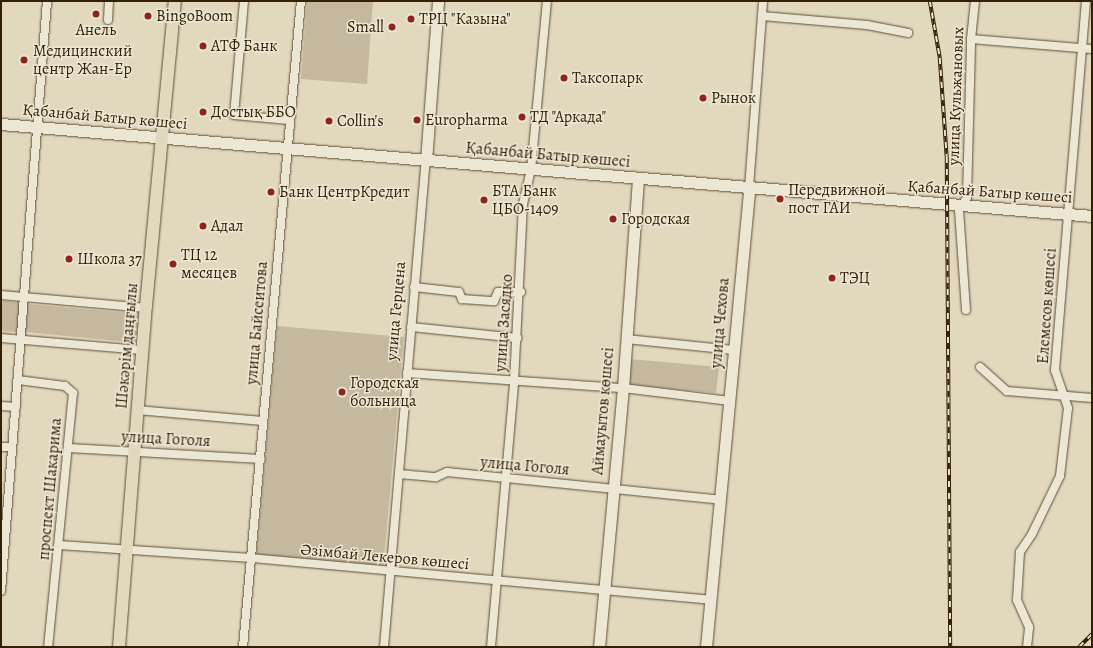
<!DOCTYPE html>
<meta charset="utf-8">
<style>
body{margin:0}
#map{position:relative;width:1093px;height:648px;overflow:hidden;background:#e1d8be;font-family:Alegreya,serif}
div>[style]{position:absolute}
.green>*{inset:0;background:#c4b99f}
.roads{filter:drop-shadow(0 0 1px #604e33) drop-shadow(0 0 1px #604e33)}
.street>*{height:8px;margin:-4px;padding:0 4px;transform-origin:4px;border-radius:4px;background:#ece6d5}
.secondary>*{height:11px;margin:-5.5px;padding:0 5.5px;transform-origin:5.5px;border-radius:5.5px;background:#ece6d5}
.primary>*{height:12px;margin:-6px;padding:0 6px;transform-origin:6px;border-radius:6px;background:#e1d8be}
.rail>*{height:3.5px;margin-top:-1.75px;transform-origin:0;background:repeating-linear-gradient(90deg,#ece6d5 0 6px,#352005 0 12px);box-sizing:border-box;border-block:1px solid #352005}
.dots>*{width:11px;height:11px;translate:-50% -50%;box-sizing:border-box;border:2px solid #ece6d5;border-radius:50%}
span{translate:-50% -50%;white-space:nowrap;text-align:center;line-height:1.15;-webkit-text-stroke:3px #ece6d5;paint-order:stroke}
.poi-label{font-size:16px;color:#352005}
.left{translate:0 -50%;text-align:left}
.right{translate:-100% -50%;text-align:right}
.street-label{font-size:16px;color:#352005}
.frame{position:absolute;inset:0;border:2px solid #352005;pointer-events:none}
</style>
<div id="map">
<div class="green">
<i style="clip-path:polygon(307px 1px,373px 1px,367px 84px,301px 79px)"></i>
<i style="clip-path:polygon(1px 301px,21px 302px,18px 332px,1px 331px)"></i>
<i style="clip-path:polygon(27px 304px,142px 314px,139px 343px,25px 332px)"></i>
<i style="clip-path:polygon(277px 326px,404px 337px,383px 570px,256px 559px)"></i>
<i style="clip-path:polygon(630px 359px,719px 367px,716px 393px,628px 385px)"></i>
</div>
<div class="roads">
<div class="street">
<i style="left:244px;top:1px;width:114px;rotate:95deg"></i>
<i style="left:234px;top:115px;width:55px;rotate:5.2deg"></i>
<i style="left:762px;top:16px;width:105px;rotate:4.9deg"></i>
<i style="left:867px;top:25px;width:42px;rotate:11deg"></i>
<i style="left:108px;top:20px;width:19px;rotate:-87deg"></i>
<i style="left:971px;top:39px;width:121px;rotate:4.7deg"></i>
<i style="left:749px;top:188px;width:188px;rotate:-85.7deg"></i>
<i style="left:414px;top:287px;width:45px;rotate:6.3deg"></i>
<i style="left:459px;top:292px;width:8px;rotate:67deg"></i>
<i style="left:462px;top:299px;width:32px;rotate:4deg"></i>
<i style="left:494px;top:301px;width:10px;rotate:-66deg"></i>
<i style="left:498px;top:292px;width:23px"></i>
<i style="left:1px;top:295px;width:146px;rotate:5.1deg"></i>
<i style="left:966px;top:310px;width:100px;rotate:-94deg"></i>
<i style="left:959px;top:210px;width:15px;rotate:-58deg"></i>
<i style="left:967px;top:197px;width:158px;rotate:-88.5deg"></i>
<i style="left:971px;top:39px;width:38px;rotate:-84deg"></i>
<i style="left:411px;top:327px;width:107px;rotate:5.9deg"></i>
<i style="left:1px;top:338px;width:142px;rotate:4.9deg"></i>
<i style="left:626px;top:339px;width:108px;rotate:5.9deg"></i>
<i style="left:980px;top:367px;width:36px;rotate:42deg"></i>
<i style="left:1007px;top:391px;width:85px;rotate:4.7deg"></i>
<i style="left:407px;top:373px;width:217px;rotate:4deg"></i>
<i style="left:623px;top:388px;width:108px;rotate:6.9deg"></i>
<i style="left:18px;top:380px;width:47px;rotate:7.3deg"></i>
<i style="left:65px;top:386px;width:11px;rotate:41deg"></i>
<i style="left:73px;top:393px;width:255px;rotate:95.6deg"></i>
<i style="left:1px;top:406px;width:15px;rotate:4deg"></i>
<i style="left:137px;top:410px;width:126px;rotate:5deg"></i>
<i style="left:1px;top:447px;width:10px"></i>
<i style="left:69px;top:448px;width:192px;rotate:3.3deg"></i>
<i style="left:399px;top:474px;width:37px;rotate:5deg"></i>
<i style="left:436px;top:477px;width:12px;rotate:-24deg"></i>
<i style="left:447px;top:472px;width:275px;rotate:5.8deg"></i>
<i style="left:59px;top:545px;width:192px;rotate:3.9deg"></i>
<i style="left:251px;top:558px;width:460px;rotate:5.2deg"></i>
<i style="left:1px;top:591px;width:592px;rotate:-85.54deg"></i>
<i style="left:243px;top:647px;width:649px;rotate:-84.87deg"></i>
<i style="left:384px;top:647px;width:488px;rotate:-85.1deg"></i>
<i style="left:491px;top:647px;width:266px;rotate:-85deg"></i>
<i style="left:514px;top:382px;width:178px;rotate:-87.1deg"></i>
<i style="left:523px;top:204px;width:35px;rotate:-77deg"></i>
<i style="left:531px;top:170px;width:170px;rotate:-84.6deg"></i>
<i style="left:1027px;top:647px;width:20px;rotate:-84deg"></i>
<i style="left:1029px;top:627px;width:30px;rotate:-114deg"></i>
<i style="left:1017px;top:600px;width:48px;rotate:-86.4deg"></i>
<i style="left:1020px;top:552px;width:22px;rotate:-56deg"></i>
<i style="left:1032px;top:534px;width:64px;rotate:-64.2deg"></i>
<i style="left:1060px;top:476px;width:68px;rotate:-83.3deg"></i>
<i style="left:1068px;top:408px;width:40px;rotate:-108.9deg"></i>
<i style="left:1055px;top:370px;width:370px;rotate:-85.2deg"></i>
</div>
<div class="secondary">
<i style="left:1px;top:124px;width:1095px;rotate:4.82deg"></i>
<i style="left:426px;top:161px;width:160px;rotate:-85.7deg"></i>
<i style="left:599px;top:647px;width:260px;rotate:-84.7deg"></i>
<i style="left:623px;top:388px;width:210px;rotate:-85.9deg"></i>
<i style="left:706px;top:647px;width:461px;rotate:-84.6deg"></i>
</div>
<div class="primary">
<i style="left:119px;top:647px;width:342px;rotate:-85.5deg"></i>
<i style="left:146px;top:306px;width:306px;rotate:-84.6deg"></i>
</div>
</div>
<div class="rail">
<i style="left:930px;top:1px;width:58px;rotate:80deg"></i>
<i style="left:940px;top:58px;width:99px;rotate:86deg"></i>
<i style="left:947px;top:157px;width:490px;rotate:89.6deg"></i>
<i style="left:1079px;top:647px;width:18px;rotate:-45deg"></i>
</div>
<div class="dots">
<i style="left:96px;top:14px;background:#8f2418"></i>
<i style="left:148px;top:16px;background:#8f2418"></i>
<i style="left:411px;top:19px;background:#8f2418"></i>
<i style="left:392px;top:27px;background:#8f2418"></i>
<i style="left:203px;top:46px;background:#8f2418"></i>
<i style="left:24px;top:60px;background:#8f2418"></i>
<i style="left:564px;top:78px;background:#8f2418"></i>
<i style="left:703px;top:98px;background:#8f2418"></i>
<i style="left:203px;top:112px;background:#8f2418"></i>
<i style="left:522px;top:117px;background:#8f2418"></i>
<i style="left:417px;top:120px;background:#8f2418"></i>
<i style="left:329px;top:121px;background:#8f2418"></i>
<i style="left:271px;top:192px;background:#8f2418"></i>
<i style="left:780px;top:199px;background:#8f2418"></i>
<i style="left:484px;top:200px;background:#8f2418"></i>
<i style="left:613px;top:219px;background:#8f2418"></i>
<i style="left:203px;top:226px;background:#8f2418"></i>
<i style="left:69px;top:259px;background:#8f2418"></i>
<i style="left:173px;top:264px;background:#8f2418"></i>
<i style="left:832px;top:278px;background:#8f2418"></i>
<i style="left:342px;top:392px;background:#8f2418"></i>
</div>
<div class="poi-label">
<span class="left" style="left:156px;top:16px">BingoBoom</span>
<span class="left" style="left:419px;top:19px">ТРЦ "Казына"</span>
<span class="right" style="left:384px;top:27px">Small</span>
<span style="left:96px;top:30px">Анель</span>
<span class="left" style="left:211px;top:46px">АТФ Банк</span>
<span class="left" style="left:33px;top:60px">Медицинский<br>центр Жан-Ер</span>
<span class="left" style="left:572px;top:78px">Таксопарк</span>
<span class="left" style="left:711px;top:98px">Рынок</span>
<span class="left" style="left:211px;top:112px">Достық ББО</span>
<span class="left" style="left:530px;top:117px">ТД "Аркада"</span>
<span class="left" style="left:425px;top:120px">Europharma</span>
<span class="left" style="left:337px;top:121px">Collin's</span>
<span class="left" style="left:788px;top:199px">Передвижной<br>пост ГАИ</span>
<span class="left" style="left:492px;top:200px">БТА Банк<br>ЦБО-1409</span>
<span class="left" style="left:279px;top:192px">Банк ЦентрКредит</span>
<span class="left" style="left:621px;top:219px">Городская</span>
<span class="left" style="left:211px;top:226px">Адал</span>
<span class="left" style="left:181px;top:264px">ТЦ 12<br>месяцев</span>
<span class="left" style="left:77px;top:259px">Школа 37</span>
<span class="left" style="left:840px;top:278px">ТЭЦ</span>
<span class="left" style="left:350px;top:392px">Городская<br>больница</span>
</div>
<div class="street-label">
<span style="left:956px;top:96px;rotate:-88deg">улица Кульжановых</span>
<span style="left:105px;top:117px;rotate:5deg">Қабанбай Батыр көшесі</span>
<span style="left:548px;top:155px;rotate:5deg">Қабанбай Батыр көшесі</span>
<span style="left:990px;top:192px;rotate:4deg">Қабанбай Батыр көшесі</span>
<span style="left:1047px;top:306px;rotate:-86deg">Елемесов көшесі</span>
<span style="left:396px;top:311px;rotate:-85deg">улица Герцена</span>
<span style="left:257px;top:323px;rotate:-85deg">улица Байсеитова</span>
<span style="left:504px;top:323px;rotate:-86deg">улица Засядко</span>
<span style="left:720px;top:323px;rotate:-85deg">улица Чехова</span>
<span style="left:127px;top:346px;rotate:-85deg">Шәкәрім даңғылы</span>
<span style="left:603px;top:411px;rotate:-85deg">Аймауытов көшесі</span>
<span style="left:166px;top:439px;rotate:3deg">улица Гоголя</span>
<span style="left:525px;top:466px;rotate:5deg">улица Гоголя</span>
<span style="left:50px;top:489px;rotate:-85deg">проспект Шакарима</span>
<span style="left:385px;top:557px;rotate:5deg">Әзімбай Лекеров көшесі</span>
</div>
<div class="frame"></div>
</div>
